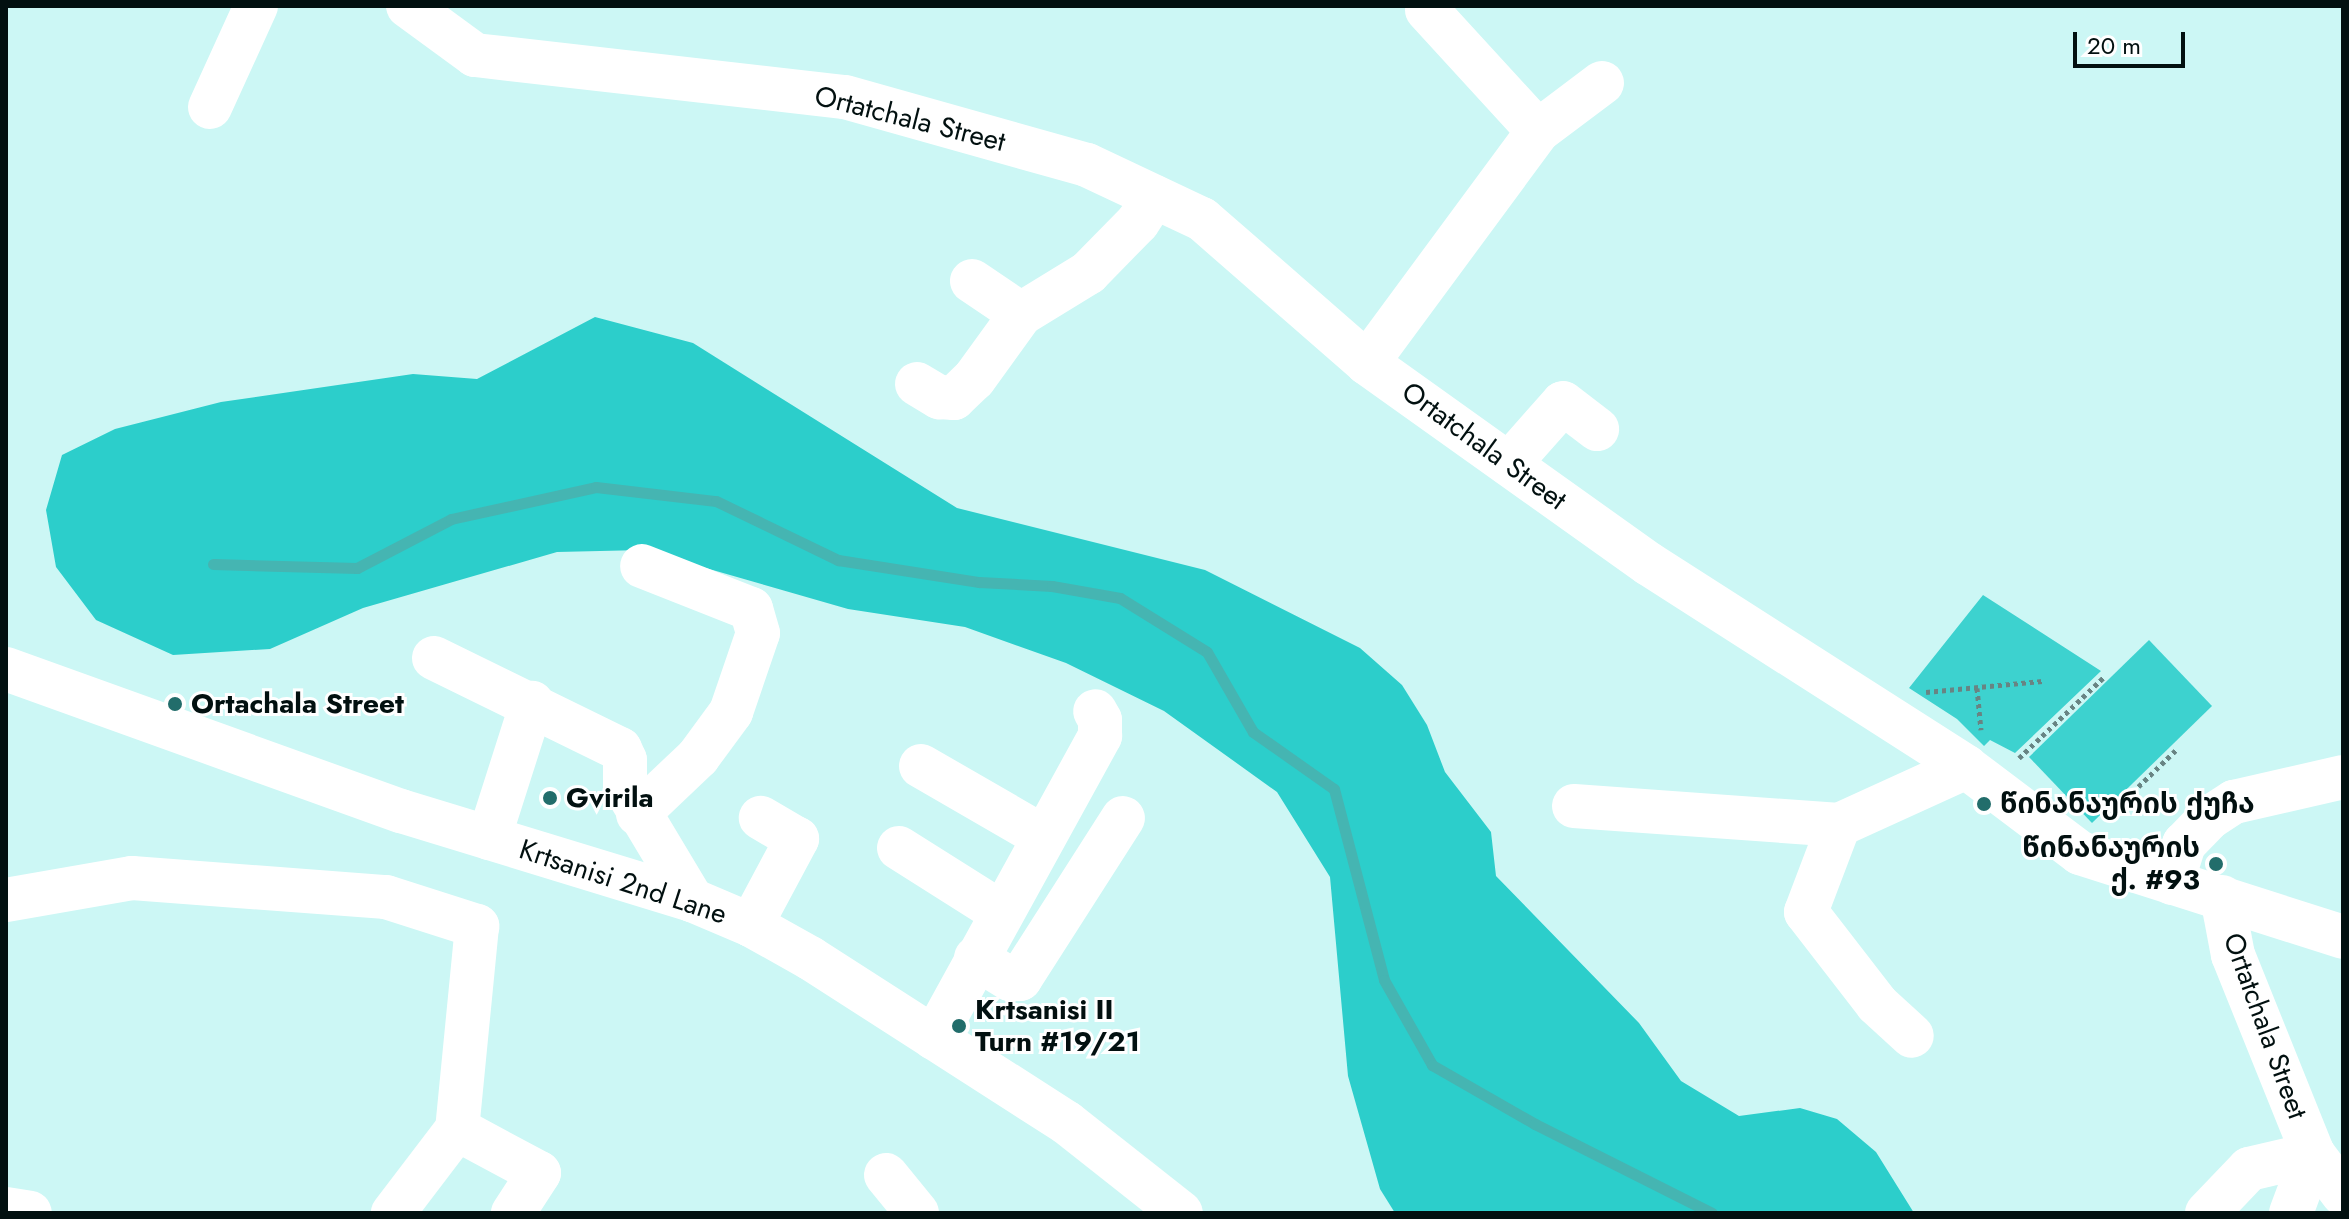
<!DOCTYPE html>
<meta charset="utf-8">
<style>
body{margin:0}
#map{position:relative;width:2349px;height:1219px;overflow:hidden;background:#ccf7f5;font-family:Jost,"Noto Sans Georgian",sans-serif}
div>[style]{position:absolute}
.green>*{inset:0;background:#3dd2cf}
.forest>*{inset:0;background:#2ccecb}
.stream>*{height:11px;margin:-5.5px;padding:0 5.5px;transform-origin:5.5px;border-radius:5.5px;background:#45b5b2}
.path>*{height:5px;margin-top:-2.5px;transform-origin:0;background:repeating-linear-gradient(90deg,#688483 0 4px,transparent 0 8px)}
.minor>*{height:44px;margin:-22px;padding:0 22px;transform-origin:22px;border-radius:22px;background:#fff}
.dots>*{width:22px;height:22px;translate:-50% -50%;box-sizing:border-box;border:4px solid #fff;border-radius:50%}
span{translate:-50% -50%;white-space:nowrap;text-align:center;line-height:1.15;-webkit-text-stroke:6px #fff;paint-order:stroke}
.street-label{font-size:28px;color:#021010}
.poi-label{font-size:28px;color:#021010;font-weight:700}
.left{translate:0 -50%;text-align:left}
.right{translate:-100% -50%;text-align:right}
.frame{position:absolute;inset:0;border:8px solid #021010;pointer-events:none}
.scale{position:absolute;left:2073px;top:32px;width:112px;height:36px;box-sizing:border-box;border:4px solid #021010;border-top:0;padding-left:10px;font-size:24px;line-height:28px;white-space:nowrap;color:#021010;-webkit-text-stroke:6px #fff;paint-order:stroke}
</style>
<div id="map">
<div class="green">
<i style="clip-path:polygon(1983px 595px,2101px 671px,2015px 753px,1990px 740px,1984px 746px,1957px 719px,1909px 688px)"></i>
<i style="clip-path:polygon(2149px 640px,2212px 706px,2092px 823px,2029px 757px)"></i>
</div>
<div class="forest">
<i style="clip-path:polygon(595px 317px,693px 343px,957px 508px,1205px 570px,1360px 648px,1402px 685px,1427px 725px,1445px 772px,1491px 832px,1496px 876px,1639px 1023px,1681px 1081px,1739px 1116px,1800px 1108px,1837px 1119px,1876px 1152px,1914px 1213px,1395px 1213px,1380px 1189px,1348px 1076px,1330px 877px,1277px 792px,1164px 711px,1066px 663px,965px 627px,848px 609px,643px 550px,557px 552px,363px 608px,270px 649px,173px 655px,96px 620px,56px 567px,46px 510px,62px 455px,115px 429px,221px 402px,413px 374px,477px 379px)"></i>
</div>
<div class="stream">
<i style="left:213px;top:564px;width:144px;rotate:1.6deg"></i>
<i style="left:357px;top:568px;width:106px;rotate:-27.5deg"></i>
<i style="left:451px;top:519px;width:148px;rotate:-12.4deg"></i>
<i style="left:596px;top:487px;width:121px;rotate:6.7deg"></i>
<i style="left:716px;top:501px;width:136px;rotate:25.8deg"></i>
<i style="left:838px;top:560px;width:143px;rotate:8.9deg"></i>
<i style="left:979px;top:582px;width:73px;rotate:3.1deg"></i>
<i style="left:1052px;top:586px;width:69px;rotate:10deg"></i>
<i style="left:1120px;top:598px;width:102px;rotate:31.8deg"></i>
<i style="left:1207px;top:652px;width:92px;rotate:60.1deg"></i>
<i style="left:1253px;top:732px;width:99px;rotate:35.1deg"></i>
<i style="left:1334px;top:789px;width:197px;rotate:75.3deg"></i>
<i style="left:1384px;top:980px;width:98px;rotate:60.5deg"></i>
<i style="left:1432px;top:1065px;width:119px;rotate:29.8deg"></i>
<i style="left:1535px;top:1124px;width:198px;rotate:26.7deg"></i>
</div>
<div class="path">
<i style="left:1977px;top:688px;width:42px;rotate:84.6deg"></i>
<i style="left:1926px;top:692px;width:117px;rotate:-5.4deg"></i>
<i style="left:2019px;top:758px;width:119px;rotate:-43.6deg"></i>
<i style="left:2104px;top:820px;width:102px;rotate:-44.2deg"></i>
</div>
<div class="minor">
<i style="left:408px;top:6px;width:83px;rotate:36.2deg"></i>
<i style="left:475px;top:55px;width:372px;rotate:6.5deg"></i>
<i style="left:845px;top:97px;width:251px;rotate:15.7deg"></i>
<i style="left:1087px;top:165px;width:127px;rotate:25.2deg"></i>
<i style="left:1202px;top:219px;width:219px;rotate:41.1deg"></i>
<i style="left:1367px;top:363px;width:346px;rotate:35.5deg"></i>
<i style="left:1649px;top:564px;width:376px;rotate:32.6deg"></i>
<i style="left:1966px;top:767px;width:143px;rotate:37deg"></i>
<i style="left:2080px;top:853px;width:276px;rotate:17.7deg"></i>
<i style="left:1427px;top:10px;width:164px;rotate:47.5deg"></i>
<i style="left:210px;top:107px;width:111px;rotate:-65.5deg"></i>
<i style="left:972px;top:281px;width:59px;rotate:34deg"></i>
<i style="left:1367px;top:363px;width:288px;rotate:-53.6deg"></i>
<i style="left:1538px;top:131px;width:80px;rotate:-36.9deg"></i>
<i style="left:917px;top:384px;width:26px;rotate:31deg"></i>
<i style="left:939px;top:397px;width:15px;rotate:4deg"></i>
<i style="left:954px;top:398px;width:28px;rotate:-44deg"></i>
<i style="left:974px;top:379px;width:80px;rotate:-54.1deg"></i>
<i style="left:1021px;top:314px;width:79px;rotate:-31.5deg"></i>
<i style="left:1088px;top:273px;width:71px;rotate:-45.6deg"></i>
<i style="left:1138px;top:222px;width:30px;rotate:-57deg"></i>
<i style="left:1509px;top:464px;width:81px;rotate:-48.5deg"></i>
<i style="left:1563px;top:403px;width:43px;rotate:37.4deg"></i>
<i style="left:434px;top:658px;width:207px;rotate:26.1deg"></i>
<i style="left:620px;top:749px;width:12px;rotate:66deg"></i>
<i style="left:625px;top:760px;width:28px;rotate:90deg"></i>
<i style="left:625px;top:788px;width:131px;rotate:59.1deg"></i>
<i style="left:6px;top:669px;width:420px;rotate:19.8deg"></i>
<i style="left:401px;top:811px;width:304px;rotate:17deg"></i>
<i style="left:692px;top:900px;width:64px;rotate:23deg"></i>
<i style="left:751px;top:925px;width:68px;rotate:29.2deg"></i>
<i style="left:810px;top:958px;width:305px;rotate:32.7deg"></i>
<i style="left:1067px;top:1123px;width:145px;rotate:38.3deg"></i>
<i style="left:921px;top:766px;width:142px;rotate:30deg"></i>
<i style="left:1574px;top:806px;width:266px;rotate:4.1deg"></i>
<i style="left:1839px;top:825px;width:140px;rotate:-24.5deg"></i>
<i style="left:638px;top:814px;width:83px;rotate:-43.5deg"></i>
<i style="left:698px;top:757px;width:56px;rotate:-53.7deg"></i>
<i style="left:731px;top:712px;width:83px;rotate:-71.1deg"></i>
<i style="left:758px;top:633px;width:25px;rotate:-106deg"></i>
<i style="left:751px;top:609px;width:117px;rotate:-158.5deg"></i>
<i style="left:1839px;top:825px;width:93px;rotate:110.8deg"></i>
<i style="left:1806px;top:912px;width:116px;rotate:52.3deg"></i>
<i style="left:1877px;top:1004px;width:47px;rotate:42.4deg"></i>
<i style="left:489px;top:838px;width:142px;rotate:-72.3deg"></i>
<i style="left:899px;top:848px;width:122px;rotate:32.3deg"></i>
<i style="left:2172px;top:883px;width:41px;rotate:-72.9deg"></i>
<i style="left:2184px;top:844px;width:36px;rotate:-46deg"></i>
<i style="left:2209px;top:818px;width:30px;rotate:-33deg"></i>
<i style="left:2234px;top:802px;width:112px;rotate:-12.9deg"></i>
<i style="left:2222px;top:897px;width:59px;rotate:79.3deg"></i>
<i style="left:2233px;top:955px;width:214px;rotate:68.1deg"></i>
<i style="left:2313px;top:1154px;width:50px;rotate:53.1deg"></i>
<i style="left:6px;top:900px;width:128px;rotate:-9.9deg"></i>
<i style="left:132px;top:878px;width:255px;rotate:4.3deg"></i>
<i style="left:386px;top:897px;width:96px;rotate:17.7deg"></i>
<i style="left:477px;top:926px;width:204px;rotate:95.6deg"></i>
<i style="left:457px;top:1129px;width:106px;rotate:127.3deg"></i>
<i style="left:751px;top:925px;width:98px;rotate:-61.9deg"></i>
<i style="left:797px;top:839px;width:42px;rotate:-149.7deg"></i>
<i style="left:976px;top:958px;width:40px;rotate:32deg"></i>
<i style="left:1010px;top:979px;width:10px"></i>
<i style="left:1020px;top:979px;width:191px;rotate:-57.4deg"></i>
<i style="left:934px;top:1038px;width:345px;rotate:-61.2deg"></i>
<i style="left:1100px;top:736px;width:16px;rotate:-90deg"></i>
<i style="left:1100px;top:720px;width:10px;rotate:-119deg"></i>
<i style="left:457px;top:1129px;width:93px;rotate:28.2deg"></i>
<i style="left:539px;top:1173px;width:48px;rotate:123deg"></i>
<i style="left:886px;top:1175px;width:49px;rotate:50.8deg"></i>
<i style="left:6px;top:1209px;width:24px;rotate:9deg"></i>
<i style="left:2207px;top:1213px;width:61px;rotate:-46.3deg"></i>
<i style="left:2249px;top:1169px;width:66px;rotate:-13.2deg"></i>
<i style="left:2291px;top:1213px;width:63px;rotate:-69.6deg"></i>
</div>
<div class="dots">
<i style="left:175px;top:704px;background:#226d6b"></i>
<i style="left:550px;top:798px;background:#226d6b"></i>
<i style="left:1984px;top:804px;background:#226d6b"></i>
<i style="left:2216px;top:864px;background:#226d6b"></i>
<i style="left:959px;top:1026px;background:#226d6b"></i>
</div>
<div class="street-label">
<span style="left:910px;top:119px;rotate:14deg">Ortatchala Street</span>
<span style="left:1484px;top:446px;rotate:36deg">Ortatchala Street</span>
<span style="left:623px;top:882px;rotate:18deg">Krtsanisi 2nd Lane</span>
<span style="left:2265px;top:1026px;rotate:70deg">Ortatchala Street</span>
</div>
<div class="poi-label">
<span class="left" style="left:191px;top:704px">Ortachala Street</span>
<span class="left" style="left:566px;top:798px">Gvirila</span>
<span class="left" style="left:2000px;top:804px">წინანაურის ქუჩა</span>
<span class="right" style="left:2200px;top:864px">წინანაურის<br>ქ. #93</span>
<span class="left" style="left:975px;top:1026px">Krtsanisi II<br>Turn #19/21</span>
</div>
<div class="frame"></div>
<div class="scale">20 m</div>
</div>
